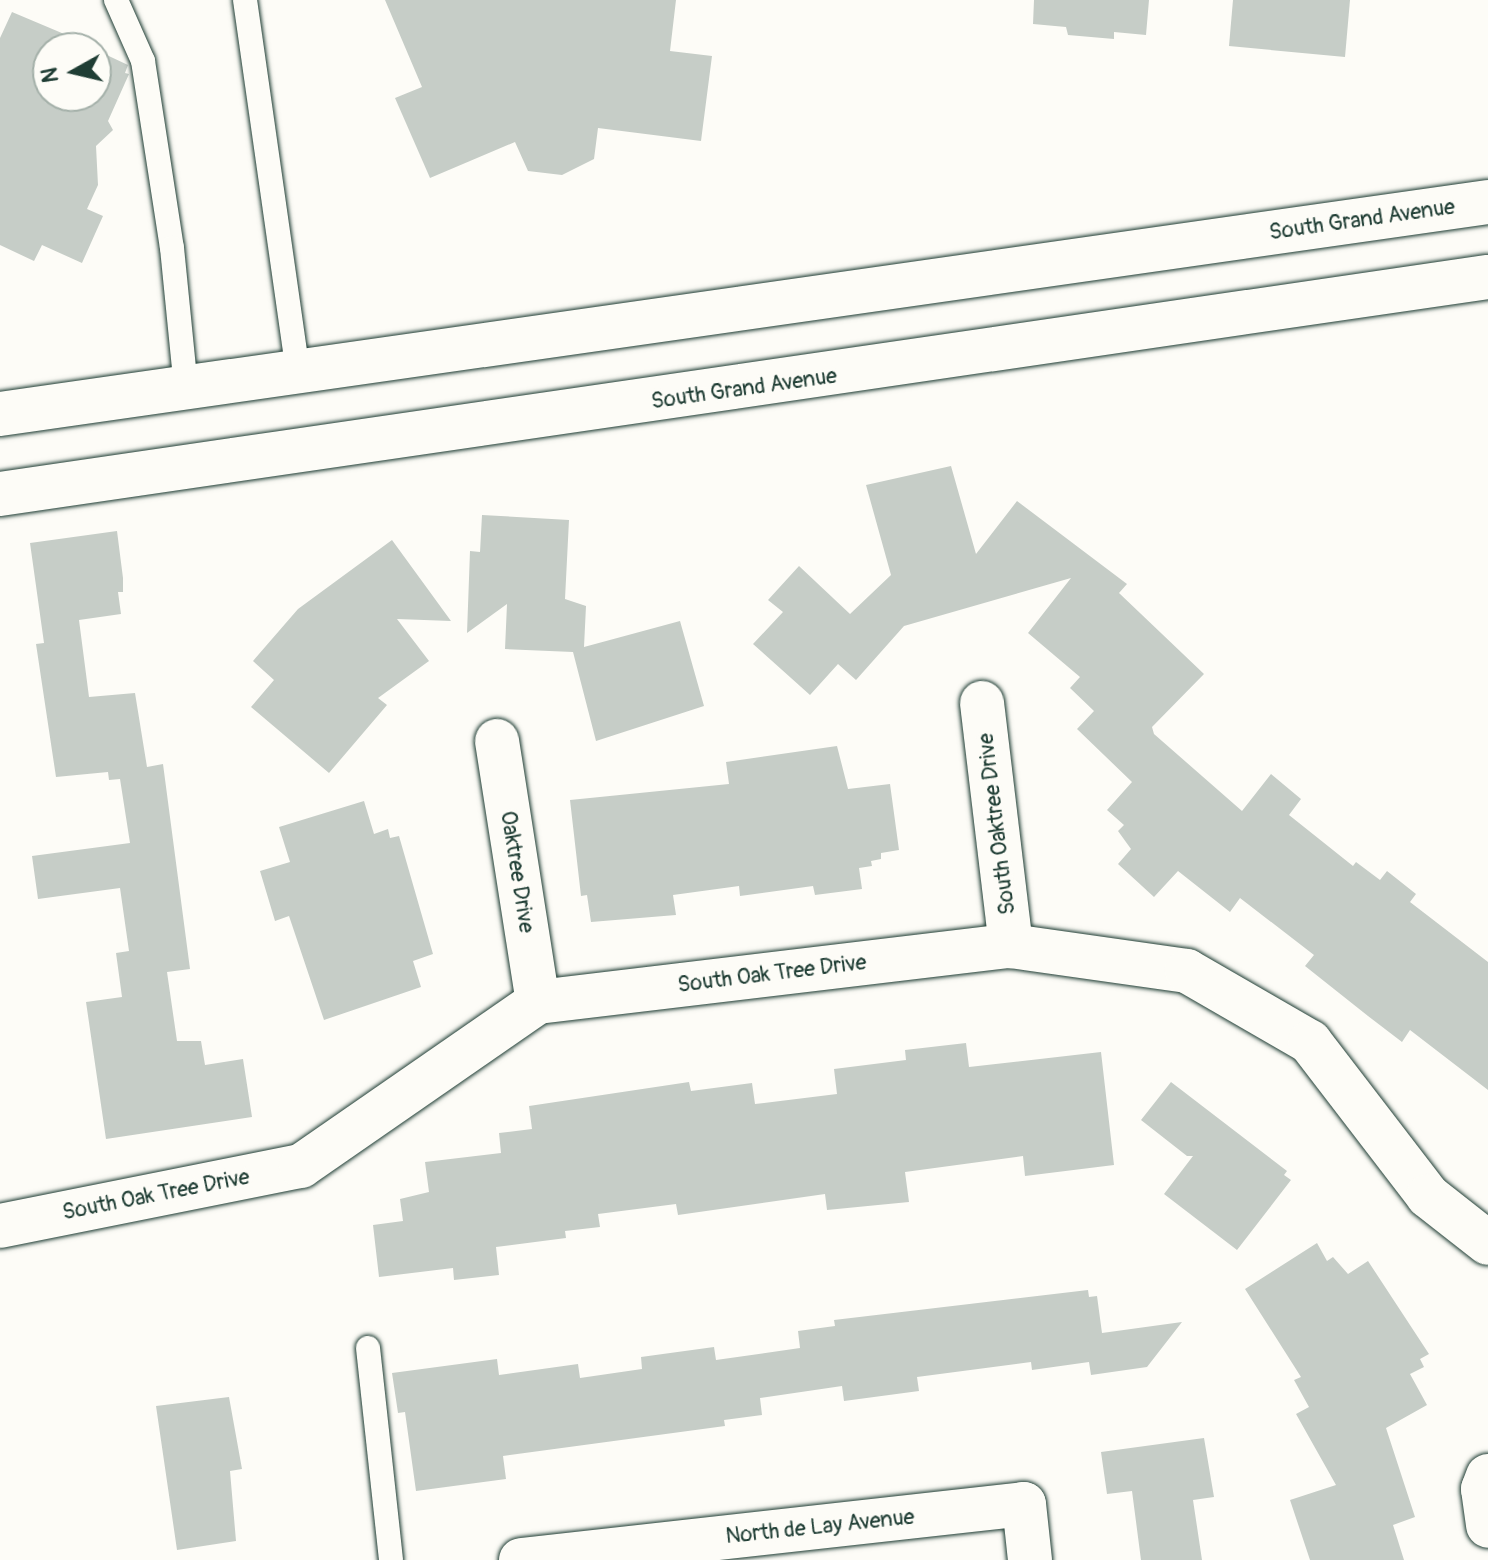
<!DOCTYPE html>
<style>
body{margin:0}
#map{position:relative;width:1488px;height:1560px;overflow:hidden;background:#fdfcf7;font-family:Pangolin,sans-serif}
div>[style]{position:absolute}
.building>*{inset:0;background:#c6cdc7}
.roads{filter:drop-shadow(0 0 2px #1f3d34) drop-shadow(0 0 2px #1f3d34)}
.service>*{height:24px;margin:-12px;padding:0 12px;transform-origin:12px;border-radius:12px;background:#fdfcf7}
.minor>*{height:44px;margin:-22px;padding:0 22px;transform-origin:22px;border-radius:22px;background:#fdfcf7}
.primary>*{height:44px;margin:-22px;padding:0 22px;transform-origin:22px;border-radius:22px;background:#fdfcf7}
span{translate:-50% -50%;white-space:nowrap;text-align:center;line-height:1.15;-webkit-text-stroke:6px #fdfcf7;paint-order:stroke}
.street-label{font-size:22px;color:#1f3d34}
.north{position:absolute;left:32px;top:32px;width:80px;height:80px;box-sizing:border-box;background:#fdfcf7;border:2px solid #a4b0a9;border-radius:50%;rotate:262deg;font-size:22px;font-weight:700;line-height:32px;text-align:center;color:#1f3d34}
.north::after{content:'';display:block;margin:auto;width:28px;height:36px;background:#1f3d34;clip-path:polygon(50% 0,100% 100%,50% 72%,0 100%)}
</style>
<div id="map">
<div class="building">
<i style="clip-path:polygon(385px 0,676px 0,670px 51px,712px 56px,701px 141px,598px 128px,594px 159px,562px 175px,528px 171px,515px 142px,430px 178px,395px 98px,422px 87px)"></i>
<i style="clip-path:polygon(1034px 0,1149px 0,1146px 35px,1114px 32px,1114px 39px,1068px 35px,1066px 27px,1033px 24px)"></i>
<i style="clip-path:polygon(1233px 0,1350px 0,1345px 57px,1229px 46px)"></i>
<i style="clip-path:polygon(12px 12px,95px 47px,48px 48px,48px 96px,96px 96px,96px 50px,128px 65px,125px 73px,129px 74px,108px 121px,113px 130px,96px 146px,98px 185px,87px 209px,103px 216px,82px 263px,42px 245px,34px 261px,0 245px,0 38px)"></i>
<i style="clip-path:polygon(951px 466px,976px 554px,1017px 501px,1127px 584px,1119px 593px,1204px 674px,1152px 727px,1154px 734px,1242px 811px,1271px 774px,1301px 799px,1289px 815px,1353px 866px,1356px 862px,1380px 880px,1387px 871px,1416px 894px,1410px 902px,1488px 962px,1488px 1090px,1410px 1030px,1402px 1042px,1368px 1016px,1305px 966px,1314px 955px,1240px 898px,1230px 912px,1178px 871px,1154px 897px,1118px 864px,1131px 849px,1118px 831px,1124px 825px,1107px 810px,1132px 782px,1077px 729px,1094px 711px,1070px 688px,1080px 677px,1028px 633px,1071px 578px,904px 626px,856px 680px,838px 664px,810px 695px,753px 644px,783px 612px,768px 600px,799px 566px,850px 614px,891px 575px,866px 485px)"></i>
<i style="clip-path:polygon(482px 515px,569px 520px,565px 599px,586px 606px,584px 647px,680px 621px,704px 706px,596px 741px,573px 652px,505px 649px,507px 604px,467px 633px,470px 551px,480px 552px)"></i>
<i style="clip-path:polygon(117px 531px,123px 578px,123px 592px,118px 592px,121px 614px,79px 620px,89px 697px,135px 693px,147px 767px,163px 764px,190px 969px,167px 972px,177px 1041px,201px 1041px,205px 1065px,243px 1059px,252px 1117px,106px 1139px,86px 1002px,122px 997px,116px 953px,129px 951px,120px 888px,38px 899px,32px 856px,130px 843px,120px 779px,109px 780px,108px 772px,56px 777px,36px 644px,44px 643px,30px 543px)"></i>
<i style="clip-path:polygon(392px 540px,451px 621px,397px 619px,429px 661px,378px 698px,387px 705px,329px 773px,251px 707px,274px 680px,253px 661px,298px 609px)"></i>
<i style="clip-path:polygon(837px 746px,848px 789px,890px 784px,899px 850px,881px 853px,881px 859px,871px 861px,872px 866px,859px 868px,862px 889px,815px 895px,813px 886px,740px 896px,739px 886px,673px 895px,676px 915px,591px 922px,587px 895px,581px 896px,570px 800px,729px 784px,726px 762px)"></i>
<i style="clip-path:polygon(364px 801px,374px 834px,388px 829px,390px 838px,399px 836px,433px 954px,413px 961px,421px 987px,324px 1020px,289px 916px,275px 921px,260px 871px,290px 862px,279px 827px)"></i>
<i style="clip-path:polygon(966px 1043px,969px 1067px,1101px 1052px,1114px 1165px,1025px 1176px,1023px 1156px,905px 1172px,909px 1202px,878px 1205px,827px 1210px,825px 1194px,678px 1215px,676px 1204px,598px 1214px,600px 1227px,565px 1231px,566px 1238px,496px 1247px,499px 1275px,454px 1280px,453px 1268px,379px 1277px,373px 1225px,403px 1221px,400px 1199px,429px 1192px,425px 1162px,501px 1153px,499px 1133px,532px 1129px,529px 1106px,689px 1082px,691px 1091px,752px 1083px,755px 1104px,837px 1094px,834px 1069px,906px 1060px,905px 1050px)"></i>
<i style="clip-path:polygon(1171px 1082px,1287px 1171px,1284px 1175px,1291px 1180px,1237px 1250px,1164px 1194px,1193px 1156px,1187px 1156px,1141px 1120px)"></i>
<i style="clip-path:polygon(1317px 1243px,1327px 1261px,1333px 1257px,1348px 1274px,1368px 1261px,1429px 1354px,1420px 1359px,1424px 1367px,1410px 1374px,1427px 1405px,1386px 1428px,1415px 1517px,1393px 1525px,1404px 1560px,1310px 1560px,1290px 1500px,1336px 1485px,1296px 1414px,1309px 1407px,1294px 1380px,1301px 1377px,1245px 1289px)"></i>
<i style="clip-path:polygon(1088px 1290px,1089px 1297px,1097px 1296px,1102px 1333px,1182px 1322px,1147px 1367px,1091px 1375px,1089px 1362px,1032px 1370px,1031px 1362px,917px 1377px,919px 1391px,844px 1401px,842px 1386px,760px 1398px,762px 1415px,724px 1420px,725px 1426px,503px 1456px,506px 1479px,416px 1491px,405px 1412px,398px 1413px,392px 1373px,497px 1359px,499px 1375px,578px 1364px,580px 1378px,642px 1369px,641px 1357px,714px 1347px,716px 1360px,800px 1348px,798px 1331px,835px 1326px,834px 1320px)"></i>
<i style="clip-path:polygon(229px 1397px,242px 1469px,230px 1471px,236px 1541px,177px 1550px,156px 1406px)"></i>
<i style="clip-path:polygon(1204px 1438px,1214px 1497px,1193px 1500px,1202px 1560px,1141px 1560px,1132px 1491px,1107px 1494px,1101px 1452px)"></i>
</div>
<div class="roads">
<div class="service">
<i style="left:116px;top:0;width:67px;rotate:66.1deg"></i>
<i style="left:143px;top:61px;width:189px;rotate:81.2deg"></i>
<i style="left:172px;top:248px;width:141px;rotate:84.3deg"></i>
<i style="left:245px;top:0;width:376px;rotate:81.9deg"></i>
<i style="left:368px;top:1348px;width:213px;rotate:83.8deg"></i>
</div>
<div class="minor">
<i style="left:982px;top:703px;width:245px;rotate:83.2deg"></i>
<i style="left:497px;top:741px;width:264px;rotate:81.1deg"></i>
<i style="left:0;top:1226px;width:307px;rotate:-11.3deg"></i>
<i style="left:301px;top:1166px;width:288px;rotate:-34.7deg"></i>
<i style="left:538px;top:1002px;width:476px;rotate:-6.8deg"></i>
<i style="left:1011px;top:946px;width:178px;rotate:8.1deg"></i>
<i style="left:1187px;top:971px;width:142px;rotate:30deg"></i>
<i style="left:1310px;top:1042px;width:194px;rotate:52.5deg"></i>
<i style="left:1428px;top:1196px;width:76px;rotate:38.1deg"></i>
<i style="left:1488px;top:1476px;width:14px;rotate:111deg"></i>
<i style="left:1483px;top:1489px;width:37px;rotate:82deg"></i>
<i style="left:521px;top:1560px;width:506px;rotate:-6.35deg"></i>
<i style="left:1024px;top:1504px;width:56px;rotate:83.9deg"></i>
</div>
<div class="primary">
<i style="left:0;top:414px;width:1503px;rotate:-8.11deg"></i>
<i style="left:0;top:494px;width:1504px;rotate:-8.3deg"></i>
</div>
</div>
<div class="street-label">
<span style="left:1362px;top:220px;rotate:-8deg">South Grand Avenue</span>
<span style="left:744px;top:389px;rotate:-8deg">South Grand Avenue</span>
<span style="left:997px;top:824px;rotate:-97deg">South Oaktree Drive</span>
<span style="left:517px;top:872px;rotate:81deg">Oaktree Drive</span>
<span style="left:772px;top:974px;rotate:-7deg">South Oak Tree Drive</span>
<span style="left:156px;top:1195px;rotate:-11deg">South Oak Tree Drive</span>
<span style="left:820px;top:1527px;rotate:-6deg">North de Lay Avenue</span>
</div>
<div class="north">N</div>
</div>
